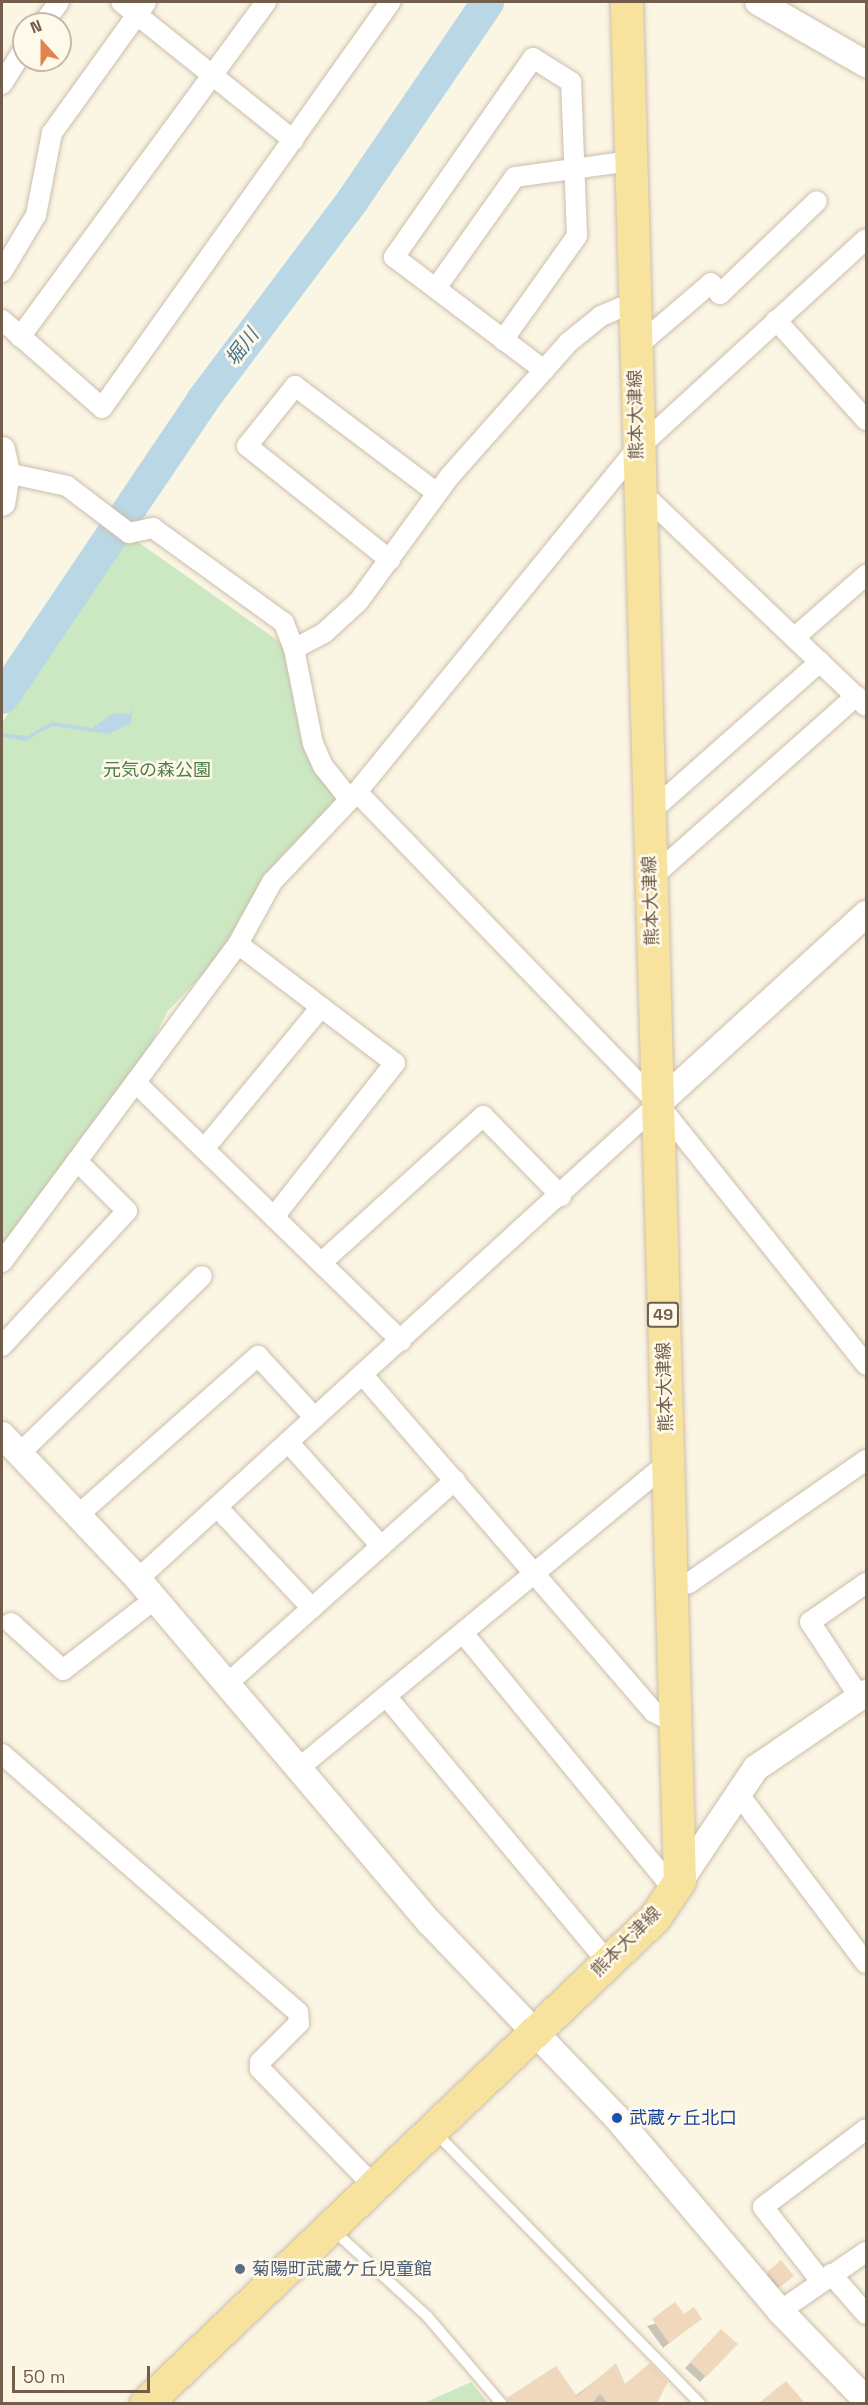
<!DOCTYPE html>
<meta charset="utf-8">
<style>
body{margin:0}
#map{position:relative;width:868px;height:2405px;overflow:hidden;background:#fbf5e4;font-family:"Space Grotesk","Noto Sans JP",sans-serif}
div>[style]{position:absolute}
.green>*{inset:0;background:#cce8c3}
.water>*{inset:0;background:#b9d7e4}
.shadow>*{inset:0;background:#0003}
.river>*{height:33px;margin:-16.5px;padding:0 16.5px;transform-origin:16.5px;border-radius:16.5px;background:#b9d7e4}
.building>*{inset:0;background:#f0d8bc}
.roads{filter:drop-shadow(0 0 2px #ccbeab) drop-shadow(0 0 2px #ccbeab)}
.service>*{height:10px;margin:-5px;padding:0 5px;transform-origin:5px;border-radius:5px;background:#fff}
.minor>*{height:20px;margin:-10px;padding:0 10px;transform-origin:10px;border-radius:10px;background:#fff}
.tertiary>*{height:26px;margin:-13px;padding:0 13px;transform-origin:13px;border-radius:13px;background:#fff}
.primary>*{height:32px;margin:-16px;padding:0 16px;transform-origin:16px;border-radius:16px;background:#f7e39e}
.dots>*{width:16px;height:16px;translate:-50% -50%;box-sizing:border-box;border:3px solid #fef9ea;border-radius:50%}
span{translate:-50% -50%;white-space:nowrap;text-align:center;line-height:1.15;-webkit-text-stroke:5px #fef9ea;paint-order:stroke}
.shield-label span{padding:2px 4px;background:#fef9ea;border:2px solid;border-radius:4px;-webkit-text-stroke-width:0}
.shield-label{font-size:16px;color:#725e4a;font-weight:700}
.street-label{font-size:18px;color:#725e4a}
.park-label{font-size:18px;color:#4e7d45}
.transit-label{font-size:18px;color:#164399}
.left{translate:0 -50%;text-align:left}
.service-label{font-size:18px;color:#4e5e75}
.water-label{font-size:20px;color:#48778c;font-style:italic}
.frame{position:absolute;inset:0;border:3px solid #725e4a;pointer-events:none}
.north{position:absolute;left:12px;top:12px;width:60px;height:60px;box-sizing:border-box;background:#fef9ea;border:2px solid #c6bbaa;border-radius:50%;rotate:339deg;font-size:16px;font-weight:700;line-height:24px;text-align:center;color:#725e4a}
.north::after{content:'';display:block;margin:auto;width:21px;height:27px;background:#e1834d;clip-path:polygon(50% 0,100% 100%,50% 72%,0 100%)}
.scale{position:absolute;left:12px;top:2366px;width:138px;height:27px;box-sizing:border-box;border:3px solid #725e4a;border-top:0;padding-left:8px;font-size:18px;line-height:21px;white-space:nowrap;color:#725e4a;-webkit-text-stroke:4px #fef9ea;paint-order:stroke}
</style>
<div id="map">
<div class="green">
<i style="clip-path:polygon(124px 532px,291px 650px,310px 744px,345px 798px,226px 950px,167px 1012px,133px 1080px,77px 1142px,54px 1186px,2px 1256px,2px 723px)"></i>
<i style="clip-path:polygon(471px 2382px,488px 2403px,424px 2403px)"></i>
</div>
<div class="water">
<i style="clip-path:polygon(132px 706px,131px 723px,109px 734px,52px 726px,25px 741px,2px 737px,2px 733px,28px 736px,51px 722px,92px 728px,114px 713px,130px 714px)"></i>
</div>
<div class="shadow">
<i style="clip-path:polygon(780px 2262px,786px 2281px,773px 2292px,762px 2279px)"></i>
<i style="clip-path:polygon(683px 2316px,700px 2319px,663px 2348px,647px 2326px)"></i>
<i style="clip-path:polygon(719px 2334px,735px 2345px,700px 2382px,685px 2368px)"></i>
<i style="clip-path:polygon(616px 2365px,625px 2386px,667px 2383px,655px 2404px,504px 2404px,575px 2396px)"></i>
<i style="clip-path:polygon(786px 2383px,800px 2404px,761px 2404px)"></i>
</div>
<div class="river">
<i style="left:2px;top:697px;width:358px;rotate:-56deg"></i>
<i style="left:202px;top:400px;width:250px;rotate:-53.1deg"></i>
<i style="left:352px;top:200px;width:240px;rotate:-55.7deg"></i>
</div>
<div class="building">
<i style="clip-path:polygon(781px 2260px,794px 2276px,780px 2287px,767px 2272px)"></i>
<i style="clip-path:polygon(675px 2302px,684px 2314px,694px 2307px,702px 2319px,669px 2343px,652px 2319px)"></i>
<i style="clip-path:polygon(721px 2329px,738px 2344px,706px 2377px,690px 2362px)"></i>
<i style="clip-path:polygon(616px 2363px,625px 2384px,650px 2363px,668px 2382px,657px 2403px,608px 2403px,600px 2394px,592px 2403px,509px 2403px,507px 2398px,556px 2366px,577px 2396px)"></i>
<i style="clip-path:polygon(786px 2381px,805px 2403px,759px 2403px)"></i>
</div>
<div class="roads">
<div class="service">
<i style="left:434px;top:2131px;width:381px;rotate:45.7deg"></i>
<i style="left:333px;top:2230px;width:127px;rotate:42.5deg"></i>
<i style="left:427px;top:2316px;width:116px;rotate:49.6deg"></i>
</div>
<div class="minor">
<i style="left:121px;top:2px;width:221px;rotate:38.7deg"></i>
<i style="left:43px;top:24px;width:27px;rotate:-54deg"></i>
<i style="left:2px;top:84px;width:41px;rotate:-57.8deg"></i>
<i style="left:2px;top:272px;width:66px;rotate:-59.2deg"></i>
<i style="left:36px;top:215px;width:84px;rotate:-79deg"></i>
<i style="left:52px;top:133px;width:161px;rotate:-54.3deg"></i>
<i style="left:436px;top:288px;width:136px;rotate:-54.6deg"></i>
<i style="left:515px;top:177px;width:117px;rotate:-7.9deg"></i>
<i style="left:2px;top:320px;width:133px;rotate:41.3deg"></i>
<i style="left:102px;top:408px;width:498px;rotate:-54.6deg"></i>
<i style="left:776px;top:320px;width:135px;rotate:48deg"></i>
<i style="left:20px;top:337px;width:416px;rotate:-53.7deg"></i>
<i style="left:503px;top:340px;width:128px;rotate:-54.6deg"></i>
<i style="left:577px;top:236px;width:154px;rotate:-92.2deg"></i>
<i style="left:571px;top:82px;width:45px;rotate:-147.7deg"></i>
<i style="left:533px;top:58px;width:243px;rotate:124.9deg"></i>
<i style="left:394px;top:257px;width:188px;rotate:37deg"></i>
<i style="left:634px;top:349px;width:101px;rotate:-40.6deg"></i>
<i style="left:711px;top:283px;width:14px;rotate:51deg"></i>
<i style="left:720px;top:294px;width:134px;rotate:-43.8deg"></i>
<i style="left:7px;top:473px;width:61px;rotate:12.2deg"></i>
<i style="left:67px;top:486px;width:78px;rotate:37.2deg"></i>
<i style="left:129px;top:533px;width:25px;rotate:-12deg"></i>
<i style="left:153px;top:528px;width:162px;rotate:35.9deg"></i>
<i style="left:284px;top:623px;width:28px;rotate:69deg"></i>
<i style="left:639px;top:490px;width:313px;rotate:43.6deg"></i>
<i style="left:390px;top:560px;width:183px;rotate:-141.4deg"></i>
<i style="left:247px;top:446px;width:77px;rotate:-51.3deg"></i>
<i style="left:295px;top:386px;width:178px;rotate:37deg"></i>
<i style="left:794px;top:638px;width:96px;rotate:-41.2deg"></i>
<i style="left:357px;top:792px;width:434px;rotate:46deg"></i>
<i style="left:658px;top:1104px;width:334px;rotate:51.4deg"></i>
<i style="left:350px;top:800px;width:43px;rotate:-128.5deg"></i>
<i style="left:323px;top:766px;width:24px;rotate:-114deg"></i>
<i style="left:313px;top:744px;width:97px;rotate:-101.3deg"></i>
<i style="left:294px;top:649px;width:34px;rotate:-28deg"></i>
<i style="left:324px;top:633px;width:46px;rotate:-42.4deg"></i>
<i style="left:358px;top:602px;width:155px;rotate:-53.9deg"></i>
<i style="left:449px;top:477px;width:181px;rotate:-48.4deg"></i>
<i style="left:569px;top:342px;width:41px;rotate:-39.1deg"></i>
<i style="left:601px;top:316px;width:36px;rotate:-23deg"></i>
<i style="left:648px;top:814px;width:230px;rotate:-41.5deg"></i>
<i style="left:650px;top:879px;width:276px;rotate:-41.6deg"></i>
<i style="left:238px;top:944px;width:197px;rotate:37.2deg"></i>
<i style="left:395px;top:1063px;width:196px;rotate:128.2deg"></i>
<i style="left:136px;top:1083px;width:370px;rotate:44.2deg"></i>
<i style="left:204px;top:1149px;width:184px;rotate:-50.5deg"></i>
<i style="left:2px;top:1262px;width:396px;rotate:-53.4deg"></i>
<i style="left:238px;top:944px;width:71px;rotate:-61.3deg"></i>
<i style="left:272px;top:882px;width:124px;rotate:-46.6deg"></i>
<i style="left:357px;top:792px;width:444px;rotate:-50.8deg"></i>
<i style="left:638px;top:448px;width:309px;rotate:-42.5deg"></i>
<i style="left:321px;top:1263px;width:219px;rotate:-42.2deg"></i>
<i style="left:483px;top:1116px;width:112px;rotate:45.7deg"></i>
<i style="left:2px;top:1346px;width:184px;rotate:-47.2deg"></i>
<i style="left:127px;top:1211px;width:71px;rotate:-135deg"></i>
<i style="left:362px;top:1374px;width:447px;rotate:49.2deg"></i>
<i style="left:654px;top:1712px;width:24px;rotate:28deg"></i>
<i style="left:288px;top:1442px;width:140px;rotate:48.2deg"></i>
<i style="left:19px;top:1454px;width:255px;rotate:-44.2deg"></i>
<i style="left:217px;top:1507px;width:139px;rotate:46.8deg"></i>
<i style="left:77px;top:1516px;width:242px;rotate:-41.5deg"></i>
<i style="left:258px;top:1356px;width:84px;rotate:47.4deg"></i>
<i style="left:138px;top:1579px;width:704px;rotate:-42.41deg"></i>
<i style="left:671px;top:1588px;width:19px;rotate:-16deg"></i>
<i style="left:689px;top:1583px;width:216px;rotate:-34.8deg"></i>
<i style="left:11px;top:1623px;width:70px;rotate:42.1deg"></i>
<i style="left:63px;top:1670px;width:116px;rotate:-37.7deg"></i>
<i style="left:463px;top:1633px;width:333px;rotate:50.6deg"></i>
<i style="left:227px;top:1684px;width:306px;rotate:-41.8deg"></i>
<i style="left:386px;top:1696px;width:346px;rotate:50.2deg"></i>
<i style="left:860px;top:1698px;width:91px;rotate:-123.3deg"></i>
<i style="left:810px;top:1622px;width:68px;rotate:-34.9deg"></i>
<i style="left:2px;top:1754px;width:393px;rotate:41.1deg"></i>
<i style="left:298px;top:2012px;width:11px;rotate:85deg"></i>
<i style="left:299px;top:2023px;width:55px;rotate:135deg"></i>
<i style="left:260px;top:2062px;width:7px;rotate:90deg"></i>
<i style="left:260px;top:2069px;width:161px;rotate:45.8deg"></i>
<i style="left:299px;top:1768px;width:477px;rotate:-39.6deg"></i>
<i style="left:737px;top:1792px;width:214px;rotate:53deg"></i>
<i style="left:831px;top:2274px;width:53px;rotate:48.8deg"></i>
<i style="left:821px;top:2281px;width:94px;rotate:-128.1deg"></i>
<i style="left:763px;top:2207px;width:129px;rotate:-37.1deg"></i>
<i style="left:780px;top:2311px;width:104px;rotate:-34.5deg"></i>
</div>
<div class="tertiary">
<i style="left:758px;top:2px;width:125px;rotate:29.9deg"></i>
<i style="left:2px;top:450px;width:24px;rotate:78deg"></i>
<i style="left:7px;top:473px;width:30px;rotate:99deg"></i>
<i style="left:658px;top:1104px;width:282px;rotate:-42.4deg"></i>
<i style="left:2px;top:1435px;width:198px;rotate:46.6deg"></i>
<i style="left:138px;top:1579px;width:451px;rotate:49.7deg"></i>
<i style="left:430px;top:1923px;width:270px;rotate:46.2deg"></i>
<i style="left:617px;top:2118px;width:253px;rotate:49.8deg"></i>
<i style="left:780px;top:2311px;width:124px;rotate:46deg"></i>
<i style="left:680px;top:1881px;width:136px;rotate:-56.1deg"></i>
<i style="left:756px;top:1768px;width:133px;rotate:-34.3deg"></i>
</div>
<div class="primary">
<i style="left:146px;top:2404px;width:704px;rotate:-43.68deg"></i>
<i style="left:655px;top:1918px;width:45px;rotate:-56deg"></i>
<i style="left:680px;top:1881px;width:1880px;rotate:-91.62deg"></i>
</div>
</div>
<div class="dots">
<i style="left:617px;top:2118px;background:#1a4fb4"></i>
<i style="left:240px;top:2269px;background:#5c6f8a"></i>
</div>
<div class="shield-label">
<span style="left:663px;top:1315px">49</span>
</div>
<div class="street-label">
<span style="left:636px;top:415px;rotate:-91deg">熊本大津線</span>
<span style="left:651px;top:901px;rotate:-92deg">熊本大津線</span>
<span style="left:665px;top:1387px;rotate:-92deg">熊本大津線</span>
<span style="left:626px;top:1942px;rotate:-45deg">熊本大津線</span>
</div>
<div class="park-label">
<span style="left:157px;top:770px">元気の森公園</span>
</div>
<div class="transit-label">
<span class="left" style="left:629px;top:2118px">武蔵ヶ丘北口</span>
</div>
<div class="service-label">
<span class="left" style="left:252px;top:2269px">菊陽町武蔵ケ丘児童館</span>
</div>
<div class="water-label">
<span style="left:242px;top:347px;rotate:-53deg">堀川</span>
</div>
<div class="frame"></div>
<div class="north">N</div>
<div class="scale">50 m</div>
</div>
